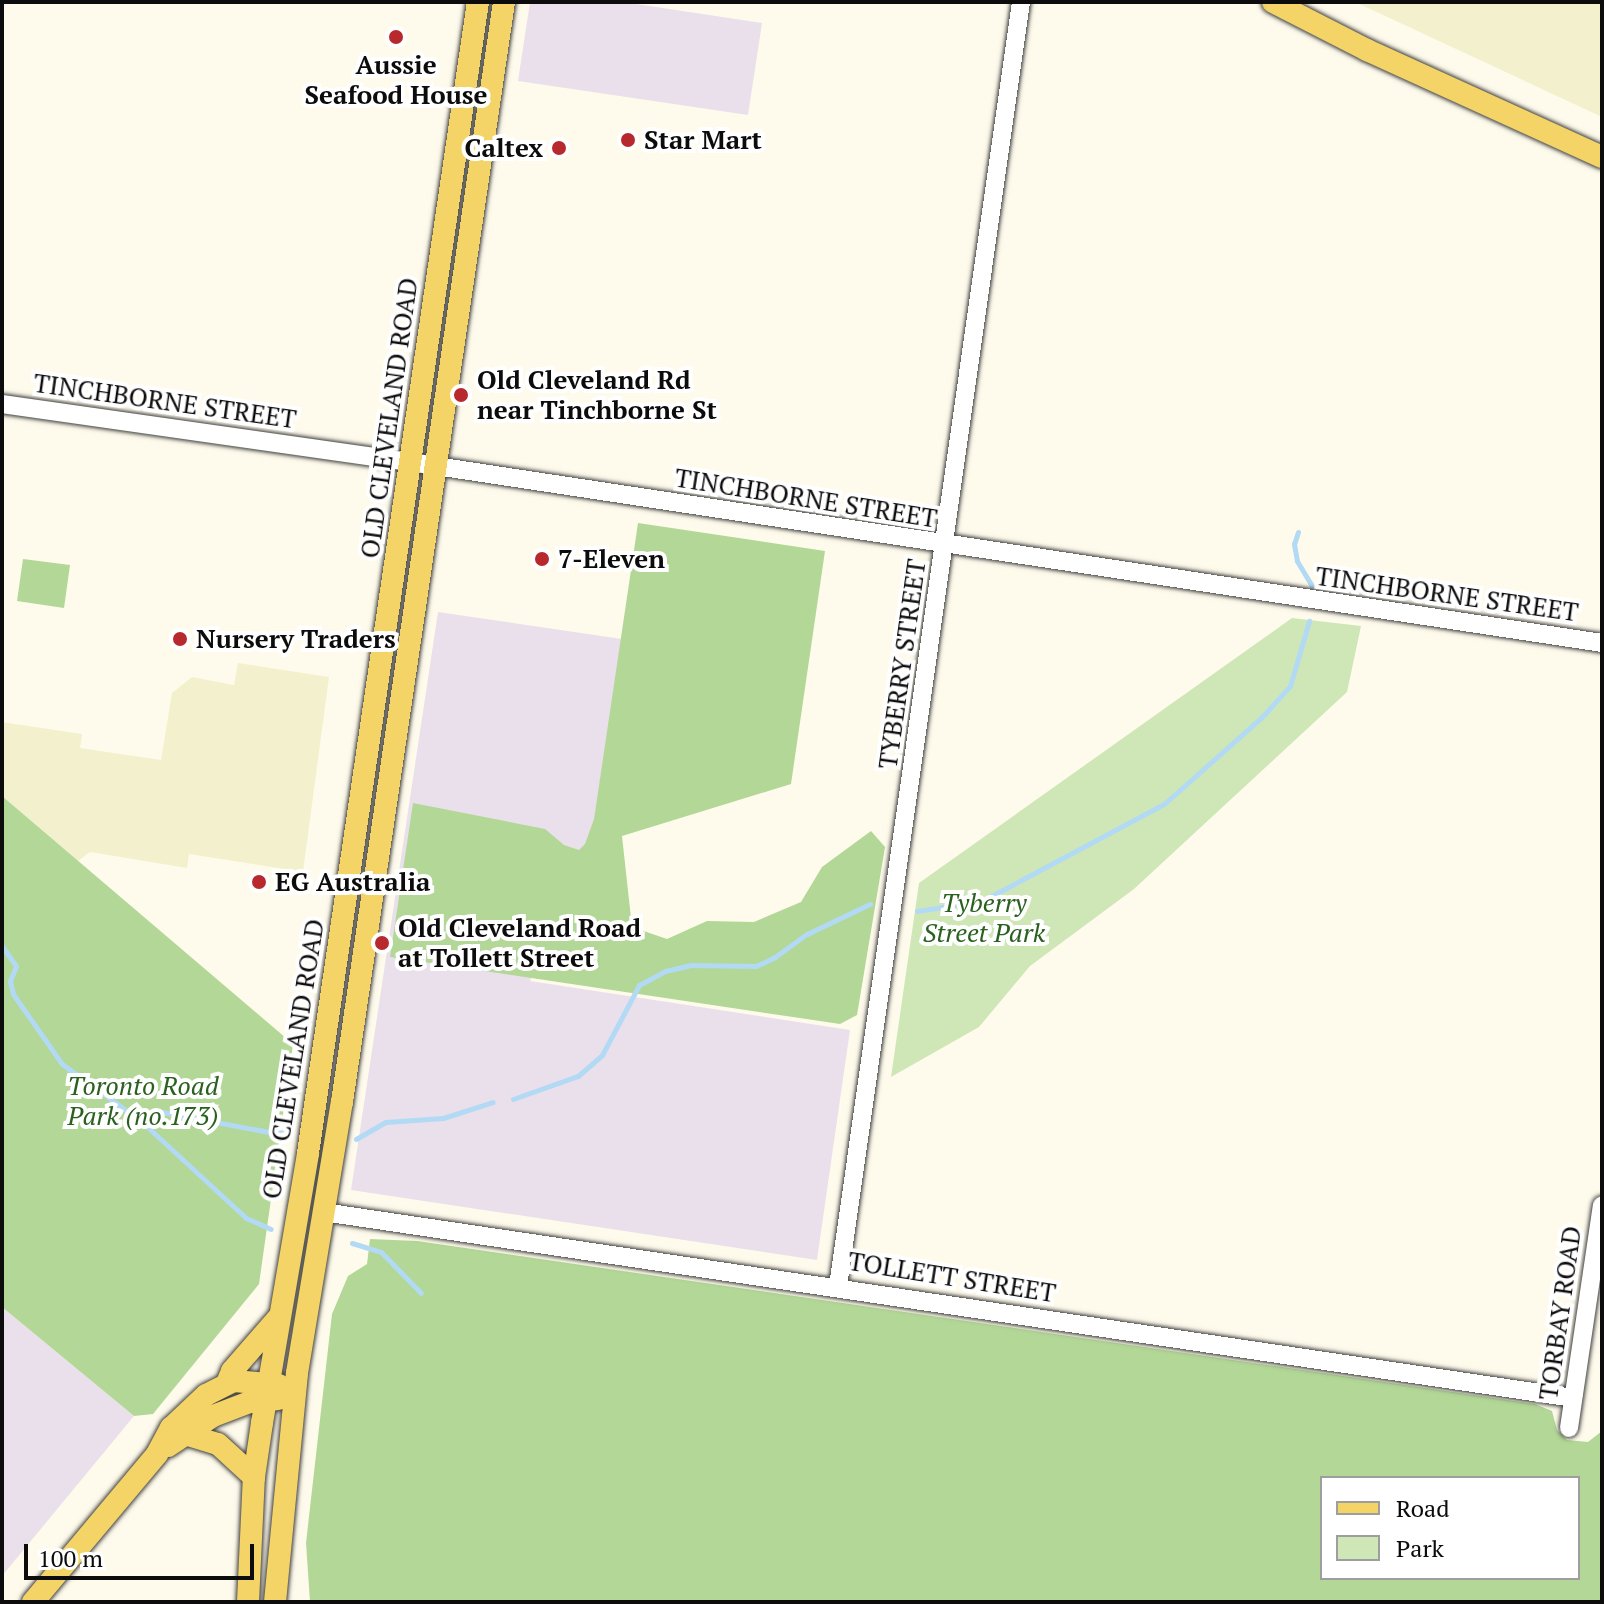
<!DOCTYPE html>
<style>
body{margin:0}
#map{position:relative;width:1604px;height:1604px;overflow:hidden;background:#fefbec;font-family:"PT Serif",serif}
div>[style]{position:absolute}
.industrial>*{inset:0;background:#eae0eb}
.farmland>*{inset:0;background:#f3f1cd}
.green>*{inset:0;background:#cfe7b7}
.forest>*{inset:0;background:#b3d797}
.stream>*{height:5px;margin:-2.5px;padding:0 2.5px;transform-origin:2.5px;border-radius:2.5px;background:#b2daf4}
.roads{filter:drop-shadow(0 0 2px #3f3f3f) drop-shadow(0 0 2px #3f3f3f)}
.minor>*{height:18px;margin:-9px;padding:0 9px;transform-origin:9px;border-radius:9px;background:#fff}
.major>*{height:22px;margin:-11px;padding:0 11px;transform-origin:11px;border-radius:11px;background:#f4d466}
.dots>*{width:22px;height:22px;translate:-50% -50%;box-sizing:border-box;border:4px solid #fff;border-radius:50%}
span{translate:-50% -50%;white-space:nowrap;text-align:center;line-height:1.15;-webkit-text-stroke:8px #fff;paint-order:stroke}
.poi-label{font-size:26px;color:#0c0c0c;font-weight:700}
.left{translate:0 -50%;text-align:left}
.right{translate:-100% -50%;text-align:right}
.street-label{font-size:26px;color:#0c0c0c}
.park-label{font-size:26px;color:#2b611f;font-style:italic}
.frame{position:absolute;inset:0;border:4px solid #0c0c0c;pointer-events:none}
.legend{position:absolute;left:1320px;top:1476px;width:260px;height:104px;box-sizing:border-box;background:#fff;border:2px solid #9e9e9e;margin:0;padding:10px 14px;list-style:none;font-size:24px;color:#0c0c0c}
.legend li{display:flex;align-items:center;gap:16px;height:40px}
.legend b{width:40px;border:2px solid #9e9e9e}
.scale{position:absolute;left:24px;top:1544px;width:230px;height:36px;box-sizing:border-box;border:4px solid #0c0c0c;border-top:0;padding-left:10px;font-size:24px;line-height:28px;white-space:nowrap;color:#0c0c0c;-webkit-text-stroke:6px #fff;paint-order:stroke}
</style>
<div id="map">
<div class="industrial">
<i style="clip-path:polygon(530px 2px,623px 2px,762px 23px,748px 115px,518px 81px)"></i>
<i style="clip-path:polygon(438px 612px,622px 639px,590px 846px,530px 981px,850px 1030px,817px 1260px,351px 1190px)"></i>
<i style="clip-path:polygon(2px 1307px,134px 1416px,2px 1576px)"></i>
</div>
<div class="farmland">
<i style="clip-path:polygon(1355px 2px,1602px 2px,1602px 117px)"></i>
<i style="clip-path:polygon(238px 663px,329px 677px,303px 872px,189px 854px,187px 868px,90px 852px,78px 861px,2px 796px,2px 722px,82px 734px,80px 748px,161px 760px,172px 693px,192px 677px,234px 685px)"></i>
</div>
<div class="green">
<i style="clip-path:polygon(1292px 618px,1361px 626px,1347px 692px,1134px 889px,1030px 966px,979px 1027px,891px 1077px,919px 883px)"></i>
</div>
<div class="forest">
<i style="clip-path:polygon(638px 523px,825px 551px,791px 784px,622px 836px,632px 927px,667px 939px,707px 921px,754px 922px,801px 902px,822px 867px,871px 831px,885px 847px,857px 1015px,840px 1024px,390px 957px,413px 803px,545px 829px,564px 845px,579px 850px,585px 844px,594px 819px)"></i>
<i style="clip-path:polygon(23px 559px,70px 565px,64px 608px,17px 601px)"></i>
<i style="clip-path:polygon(2px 796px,293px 1044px,259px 1284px,153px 1414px,134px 1416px,2px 1307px)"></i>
<i style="clip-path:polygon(evenodd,370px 1239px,417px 1241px,1535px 1404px,1552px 1411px,1557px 1430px,1567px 1440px,1588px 1442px,1602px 1431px,1602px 1602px,310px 1602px,306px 1543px,332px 1314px,348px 1276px,367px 1264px,370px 1239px,1578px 1478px,1578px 1578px,1322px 1578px,1322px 1478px,1578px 1478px)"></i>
</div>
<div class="stream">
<i style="left:1298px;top:532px;width:13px;rotate:108deg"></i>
<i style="left:1294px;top:544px;width:17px;rotate:80deg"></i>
<i style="left:1297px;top:561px;width:29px;rotate:59deg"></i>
<i style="left:917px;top:911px;width:66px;rotate:-8.7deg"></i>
<i style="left:982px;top:901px;width:206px;rotate:-28.1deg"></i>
<i style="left:1164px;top:804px;width:130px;rotate:-41.6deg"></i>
<i style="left:1261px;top:718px;width:43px;rotate:-47.8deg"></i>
<i style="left:1290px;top:686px;width:68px;rotate:-73.7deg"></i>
<i style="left:2px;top:946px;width:24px;rotate:55deg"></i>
<i style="left:16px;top:966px;width:16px;rotate:112deg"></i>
<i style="left:10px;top:981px;width:13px;rotate:77deg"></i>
<i style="left:13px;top:994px;width:85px;rotate:55deg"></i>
<i style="left:62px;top:1064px;width:97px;rotate:35.8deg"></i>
<i style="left:141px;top:1121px;width:143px;rotate:42.7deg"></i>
<i style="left:246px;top:1218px;width:27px;rotate:24deg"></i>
<i style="left:513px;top:1099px;width:69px;rotate:-19.5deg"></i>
<i style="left:578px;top:1076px;width:32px;rotate:-41deg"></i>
<i style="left:602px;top:1055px;width:79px;rotate:-62.1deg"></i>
<i style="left:639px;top:985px;width:30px;rotate:-28deg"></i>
<i style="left:665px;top:971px;width:28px;rotate:-13deg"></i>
<i style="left:692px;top:965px;width:64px;rotate:0.9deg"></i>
<i style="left:756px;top:966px;width:21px;rotate:-25deg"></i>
<i style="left:775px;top:957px;width:39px;rotate:-36deg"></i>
<i style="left:807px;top:934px;width:70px;rotate:-25.5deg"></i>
<i style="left:141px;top:1121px;width:23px;rotate:-23deg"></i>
<i style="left:162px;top:1112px;width:114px;rotate:10.6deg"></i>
<i style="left:274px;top:1133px;width:14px;rotate:-25deg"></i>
<i style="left:356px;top:1139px;width:34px;rotate:-30deg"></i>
<i style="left:386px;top:1122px;width:57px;rotate:-4deg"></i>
<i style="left:443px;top:1118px;width:52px;rotate:-17.7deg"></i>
<i style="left:352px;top:1243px;width:30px;rotate:17deg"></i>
<i style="left:381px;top:1252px;width:57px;rotate:45.7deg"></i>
</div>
<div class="roads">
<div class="minor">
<i style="left:2px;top:404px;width:438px;rotate:8.1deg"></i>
<i style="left:436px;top:466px;width:1179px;rotate:8.63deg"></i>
<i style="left:323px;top:1212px;width:1264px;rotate:8.46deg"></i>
<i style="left:838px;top:1286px;width:1297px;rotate:-81.89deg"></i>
<i style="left:1569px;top:1428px;width:225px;rotate:-81.6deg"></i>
</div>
<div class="major">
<i style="left:1273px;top:2px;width:106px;rotate:27.1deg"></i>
<i style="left:1367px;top:50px;width:258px;rotate:24.5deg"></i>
<i style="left:227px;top:1383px;width:13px;rotate:-67deg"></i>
<i style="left:232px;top:1371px;width:70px;rotate:-49deg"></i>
<i style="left:185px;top:1434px;width:34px;rotate:17deg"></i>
<i style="left:218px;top:1444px;width:49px;rotate:42.5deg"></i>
<i style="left:168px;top:1446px;width:54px;rotate:-33.7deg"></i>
<i style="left:213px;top:1416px;width:40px;rotate:-21deg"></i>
<i style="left:250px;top:1402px;width:28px;rotate:-6deg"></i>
<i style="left:33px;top:1602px;width:193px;rotate:-50deg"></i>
<i style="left:157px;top:1454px;width:30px;rotate:-62deg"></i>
<i style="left:171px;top:1428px;width:48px;rotate:-43.3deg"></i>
<i style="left:206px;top:1395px;width:31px;rotate:-27deg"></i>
<i style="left:234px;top:1381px;width:45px;rotate:5.1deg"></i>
<i style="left:248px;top:1602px;width:125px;rotate:-87.3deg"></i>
<i style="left:254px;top:1477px;width:55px;rotate:-81.6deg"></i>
<i style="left:262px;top:1423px;width:274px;rotate:-80.3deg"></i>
<i style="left:308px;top:1153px;width:1163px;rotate:-81.6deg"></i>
<i style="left:275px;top:1602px;width:230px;rotate:-84.5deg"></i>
<i style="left:297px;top:1373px;width:275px;rotate:-80.6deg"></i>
<i style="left:342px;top:1102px;width:1112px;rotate:-81.62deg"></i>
</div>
</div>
<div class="dots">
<i style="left:396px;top:37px;background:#b7292d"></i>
<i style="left:628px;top:140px;background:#b7292d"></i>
<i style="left:559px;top:148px;background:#b7292d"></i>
<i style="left:461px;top:395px;background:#b7292d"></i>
<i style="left:542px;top:559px;background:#b7292d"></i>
<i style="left:180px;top:639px;background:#b7292d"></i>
<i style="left:259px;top:882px;background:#b7292d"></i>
<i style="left:382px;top:943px;background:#b7292d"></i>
</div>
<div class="poi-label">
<span style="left:396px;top:80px">Aussie<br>Seafood House</span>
<span class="left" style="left:644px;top:140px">Star Mart</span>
<span class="right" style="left:543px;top:148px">Caltex</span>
<span class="left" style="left:477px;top:395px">Old Cleveland Rd<br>near Tinchborne St</span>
<span class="left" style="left:558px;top:559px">7-Eleven</span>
<span class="left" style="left:196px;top:639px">Nursery Traders</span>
<span class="left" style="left:275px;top:882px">EG Australia</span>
<span class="left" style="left:398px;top:943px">Old Cleveland Road<br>at Tollett Street</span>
</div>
<div class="street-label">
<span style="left:165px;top:401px;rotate:8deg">TINCHBORNE STREET</span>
<span style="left:389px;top:418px;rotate:-82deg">OLD CLEVELAND ROAD</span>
<span style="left:806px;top:498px;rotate:9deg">TINCHBORNE STREET</span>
<span style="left:1447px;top:594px;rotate:8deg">TINCHBORNE STREET</span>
<span style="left:902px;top:664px;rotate:-82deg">TYBERRY STREET</span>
<span style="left:293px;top:1059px;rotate:-81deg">OLD CLEVELAND ROAD</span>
<span style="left:952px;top:1277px;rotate:9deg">TOLLETT STREET</span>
<span style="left:1560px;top:1313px;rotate:-82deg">TORBAY ROAD</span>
</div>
<div class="park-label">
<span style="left:984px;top:918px">Tyberry<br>Street Park</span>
<span style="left:143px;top:1101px">Toronto Road<br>Park (no.173)</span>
</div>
<div class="frame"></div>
<ul class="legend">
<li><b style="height:10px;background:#f4d466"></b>Road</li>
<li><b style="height:22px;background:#cfe7b7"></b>Park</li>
</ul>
<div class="scale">100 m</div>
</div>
